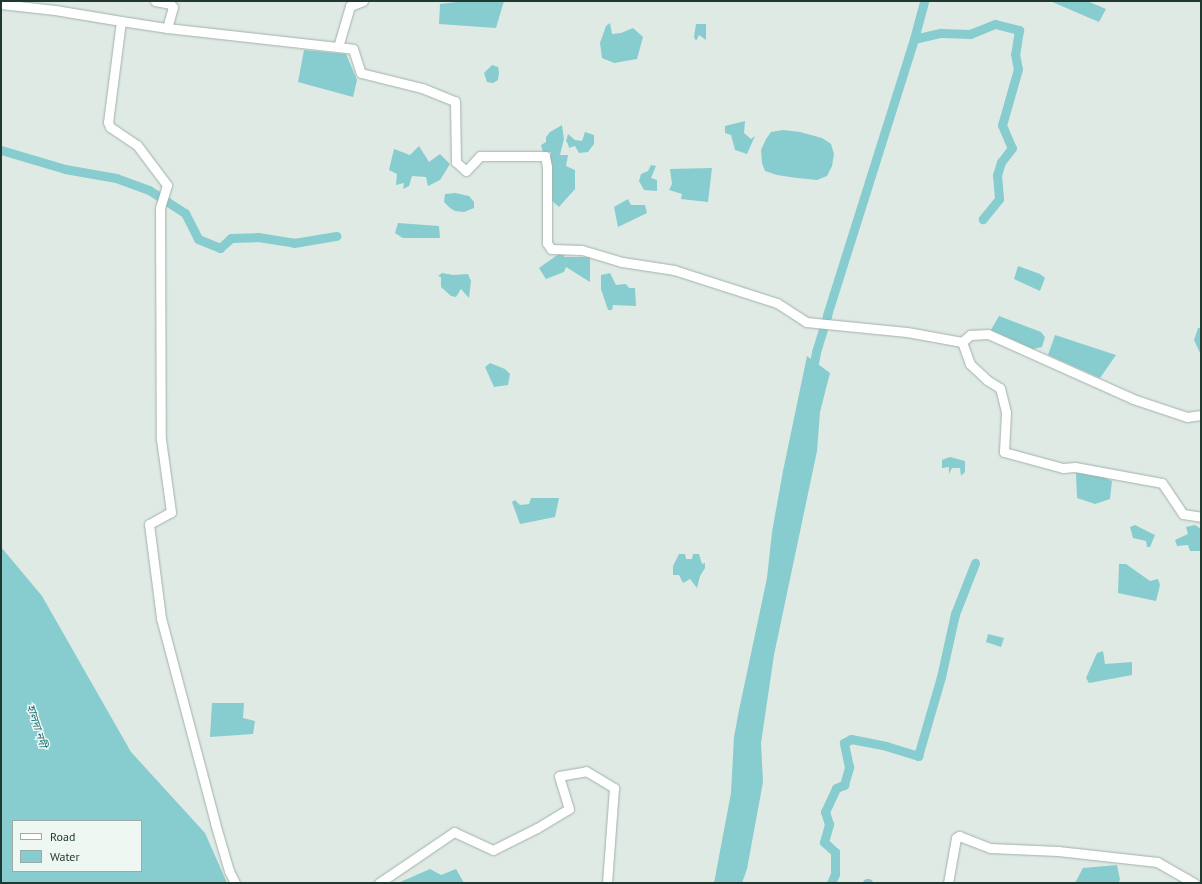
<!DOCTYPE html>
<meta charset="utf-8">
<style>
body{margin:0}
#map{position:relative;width:1202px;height:884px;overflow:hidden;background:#dfeae4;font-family:"PT Sans","Noto Sans Bengali",sans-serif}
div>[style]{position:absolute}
.water>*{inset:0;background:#87cccf}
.canal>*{height:9px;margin:-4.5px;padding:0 4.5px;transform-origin:4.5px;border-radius:4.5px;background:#87cccf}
.roads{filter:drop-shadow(0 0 1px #a2b1aa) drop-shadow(0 0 1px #a2b1aa)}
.minor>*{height:9px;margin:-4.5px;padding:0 4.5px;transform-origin:4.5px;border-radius:4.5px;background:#fff}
span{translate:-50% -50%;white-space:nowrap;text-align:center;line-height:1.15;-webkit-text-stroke:3px #eff7f2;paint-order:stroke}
.water-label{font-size:11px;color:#1c7074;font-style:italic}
.frame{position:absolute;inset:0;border:2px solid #203930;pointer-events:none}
.legend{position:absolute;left:12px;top:820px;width:130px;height:52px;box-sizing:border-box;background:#eff7f2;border:1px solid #9caba4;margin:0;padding:5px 7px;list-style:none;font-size:12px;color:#203930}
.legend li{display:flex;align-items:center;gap:8px;height:20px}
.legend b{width:20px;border:1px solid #9caba4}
</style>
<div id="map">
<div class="water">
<i style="clip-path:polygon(465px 1px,504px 1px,496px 28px,439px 24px,440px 4px)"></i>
<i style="clip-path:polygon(1050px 1px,1087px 1px,1106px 9px,1099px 22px)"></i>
<i style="clip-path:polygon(610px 23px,612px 34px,621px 33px,633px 28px,643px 37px,637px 59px,614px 63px,602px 58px,600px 43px,606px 26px)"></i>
<i style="clip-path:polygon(696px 24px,706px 24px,706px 40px,699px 35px,696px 41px,694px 37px)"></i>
<i style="clip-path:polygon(304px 50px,346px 54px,357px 80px,353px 97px,298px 82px)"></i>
<i style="clip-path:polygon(492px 65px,498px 67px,499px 73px,498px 80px,493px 83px,487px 82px,484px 73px)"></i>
<i style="clip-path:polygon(745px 121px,744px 133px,751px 139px,755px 136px,747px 154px,735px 150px,731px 135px,725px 133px,725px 126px)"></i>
<i style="clip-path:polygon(562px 125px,564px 139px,560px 155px,568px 155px,566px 166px,575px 170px,575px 189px,559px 207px,549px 198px,548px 157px,551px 154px,551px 152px,543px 152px,541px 145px,546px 142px,546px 137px,550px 132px)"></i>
<i style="clip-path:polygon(783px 130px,800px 132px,822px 138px,831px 144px,834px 154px,832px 166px,827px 176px,817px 180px,797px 178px,777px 175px,765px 171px,762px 163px,761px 150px,766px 139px,771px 132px)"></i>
<i style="clip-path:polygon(585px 132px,594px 135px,594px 144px,588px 152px,579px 153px,575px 146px,569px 148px,568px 144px,566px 141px,568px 134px,575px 140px,582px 141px)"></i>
<i style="clip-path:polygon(419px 146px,429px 162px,440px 154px,450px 164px,440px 180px,428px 186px,426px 177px,412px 176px,409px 186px,403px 189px,404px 183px,396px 185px,397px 174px,389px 170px,394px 149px,410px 155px)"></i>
<i style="clip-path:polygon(651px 165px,656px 166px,651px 178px,657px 180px,657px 191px,644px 190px,639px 181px,641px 174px,648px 171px)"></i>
<i style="clip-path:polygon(712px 168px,708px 202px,681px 199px,682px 194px,669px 190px,672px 184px,670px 169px)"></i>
<i style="clip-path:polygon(455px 193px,469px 196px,474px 202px,474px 208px,464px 212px,455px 211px,450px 208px,444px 202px,445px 194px)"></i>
<i style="clip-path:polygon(628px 199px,631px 205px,645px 205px,647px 213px,618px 227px,614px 207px)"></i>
<i style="clip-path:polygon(398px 223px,439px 226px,440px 238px,403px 238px,395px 233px)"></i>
<i style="clip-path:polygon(563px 251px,564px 257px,590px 257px,590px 282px,566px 267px,564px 272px,546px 279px,539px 268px)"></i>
<i style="clip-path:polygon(1018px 266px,1040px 274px,1045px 278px,1040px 291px,1014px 279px)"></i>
<i style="clip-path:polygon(442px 273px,453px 275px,468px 274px,471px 281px,469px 298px,461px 289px,456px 297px,451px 296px,441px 287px,441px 277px,438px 276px)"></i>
<i style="clip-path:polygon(610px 273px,616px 285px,626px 284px,629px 288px,635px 288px,636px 306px,613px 305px,612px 310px,608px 310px,601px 289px,601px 275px)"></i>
<i style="clip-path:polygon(999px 316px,1041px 332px,1045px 337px,1042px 347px,1033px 349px,991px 330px)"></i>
<i style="clip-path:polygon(1198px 328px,1201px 328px,1201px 355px,1194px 340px)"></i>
<i style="clip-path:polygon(1055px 335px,1116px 355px,1100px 378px,1048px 355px)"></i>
<i style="clip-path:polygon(807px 356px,830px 373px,820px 412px,817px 451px,774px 655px,761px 743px,763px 782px,747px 869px,742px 883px,714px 883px,731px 793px,734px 737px,739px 710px,767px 578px,772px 532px,783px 471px)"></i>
<i style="clip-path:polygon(490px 363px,505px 369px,510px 374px,508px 385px,494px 387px,485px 367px)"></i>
<i style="clip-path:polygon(950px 457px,965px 461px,965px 472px,961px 476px,960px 468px,952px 468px,949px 474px,949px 467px,942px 468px,942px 460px)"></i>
<i style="clip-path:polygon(1086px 470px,1112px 481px,1110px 499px,1095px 504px,1077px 498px,1076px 473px)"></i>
<i style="clip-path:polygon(531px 498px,559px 498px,555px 517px,520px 524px,512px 502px,515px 500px,520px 505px,529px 504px)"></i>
<i style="clip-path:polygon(1135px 525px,1155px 535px,1150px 547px,1147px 547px,1146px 541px,1133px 538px,1130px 527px)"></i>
<i style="clip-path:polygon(1195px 525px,1201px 529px,1200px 551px,1190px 551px,1188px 545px,1177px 546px,1175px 540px,1188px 534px,1186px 527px)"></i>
<i style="clip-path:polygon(evenodd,1px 547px,42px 596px,131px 752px,205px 833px,227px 883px,1px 883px,1px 547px,13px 821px,141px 821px,141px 871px,13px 871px,13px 821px)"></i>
<i style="clip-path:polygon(679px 554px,685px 554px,686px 559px,692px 559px,693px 554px,699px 554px,702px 564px,705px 563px,705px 568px,700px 576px,697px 588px,690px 579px,683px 583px,679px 575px,673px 575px,673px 566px)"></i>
<i style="clip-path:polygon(1119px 564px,1126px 564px,1150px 581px,1158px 579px,1160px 585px,1156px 601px,1118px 593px)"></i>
<i style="clip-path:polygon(988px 634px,1004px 638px,1001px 647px,986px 642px)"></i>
<i style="clip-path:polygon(1103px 651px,1105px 664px,1132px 662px,1132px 675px,1089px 683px,1086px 678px,1097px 653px)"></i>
<i style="clip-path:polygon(212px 703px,244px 703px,243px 718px,255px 721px,253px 734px,210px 737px)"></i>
<i style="clip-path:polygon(1117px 865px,1120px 880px,1118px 883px,1075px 883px,1083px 868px)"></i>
<i style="clip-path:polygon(430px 869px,441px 875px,456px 869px,464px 883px,398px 883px)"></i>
</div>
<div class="canal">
<i style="left:914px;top:39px;width:28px;rotate:-13deg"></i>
<i style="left:941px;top:33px;width:29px;rotate:2deg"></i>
<i style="left:970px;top:34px;width:27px;rotate:-22deg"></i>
<i style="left:995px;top:24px;width:25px;rotate:14deg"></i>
<i style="left:1019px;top:30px;width:24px;rotate:99deg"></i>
<i style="left:1015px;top:54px;width:15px;rotate:79deg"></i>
<i style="left:1018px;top:69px;width:58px;rotate:105.9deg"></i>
<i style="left:1002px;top:125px;width:25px;rotate:67deg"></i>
<i style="left:1012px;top:148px;width:18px;rotate:128deg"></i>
<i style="left:1001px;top:162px;width:14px;rotate:107deg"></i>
<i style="left:997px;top:175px;width:24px;rotate:85deg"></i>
<i style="left:999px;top:199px;width:26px;rotate:129deg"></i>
<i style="left:1px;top:150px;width:67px;rotate:16.5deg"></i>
<i style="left:65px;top:169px;width:52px;rotate:10deg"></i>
<i style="left:116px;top:178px;width:35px;rotate:20deg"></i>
<i style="left:149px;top:190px;width:43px;rotate:32.6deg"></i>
<i style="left:185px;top:213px;width:29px;rotate:63deg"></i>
<i style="left:198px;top:239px;width:24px;rotate:22deg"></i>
<i style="left:220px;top:248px;width:15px;rotate:-42deg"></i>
<i style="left:231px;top:238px;width:27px;rotate:-2deg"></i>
<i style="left:258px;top:237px;width:36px;rotate:9deg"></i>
<i style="left:294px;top:243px;width:43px;rotate:-9.5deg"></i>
<i style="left:812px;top:373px;width:21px;rotate:-79deg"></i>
<i style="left:816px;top:352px;width:39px;rotate:-73deg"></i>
<i style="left:827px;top:315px;width:289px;rotate:-72.5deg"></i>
<i style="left:914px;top:39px;width:39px;rotate:-75deg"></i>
<i style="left:831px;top:883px;width:10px;rotate:-66deg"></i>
<i style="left:835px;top:874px;width:22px;rotate:-90deg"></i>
<i style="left:835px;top:852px;width:15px;rotate:-138deg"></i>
<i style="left:824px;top:842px;width:19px;rotate:-74deg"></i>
<i style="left:829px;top:824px;width:13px;rotate:-108deg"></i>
<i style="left:825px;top:812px;width:26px;rotate:-65deg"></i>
<i style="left:836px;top:788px;width:9px;rotate:-21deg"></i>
<i style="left:844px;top:785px;width:19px;rotate:-74deg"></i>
<i style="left:849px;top:767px;width:25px;rotate:-102deg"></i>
<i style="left:844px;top:743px;width:8px;rotate:-30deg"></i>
<i style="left:851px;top:739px;width:36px;rotate:11deg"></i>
<i style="left:886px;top:746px;width:34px;rotate:17deg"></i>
<i style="left:918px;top:756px;width:82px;rotate:-73.8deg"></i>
<i style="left:941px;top:677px;width:65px;rotate:-77.5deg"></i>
<i style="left:955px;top:614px;width:55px;rotate:-68.6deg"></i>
<i style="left:867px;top:883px;width:1px"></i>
</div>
<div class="roads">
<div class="minor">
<i style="left:155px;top:1px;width:15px;rotate:11deg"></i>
<i style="left:170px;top:4px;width:4px;rotate:45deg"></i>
<i style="left:173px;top:7px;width:22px;rotate:106deg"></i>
<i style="left:167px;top:28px;width:187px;rotate:6.4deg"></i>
<i style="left:353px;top:49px;width:25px;rotate:72deg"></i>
<i style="left:361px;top:73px;width:63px;rotate:13.8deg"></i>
<i style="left:422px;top:88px;width:35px;rotate:22deg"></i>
<i style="left:455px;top:101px;width:61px;rotate:89.1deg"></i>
<i style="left:456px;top:162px;width:13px;rotate:42deg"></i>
<i style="left:466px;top:171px;width:21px;rotate:-47deg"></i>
<i style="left:480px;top:156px;width:65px"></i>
<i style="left:545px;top:156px;width:11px;rotate:80deg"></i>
<i style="left:547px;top:167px;width:76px;rotate:90deg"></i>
<i style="left:547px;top:243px;width:7px;rotate:56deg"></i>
<i style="left:551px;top:249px;width:31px;rotate:2deg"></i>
<i style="left:582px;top:250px;width:42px;rotate:16.7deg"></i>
<i style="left:622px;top:262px;width:53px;rotate:8.7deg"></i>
<i style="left:674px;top:270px;width:108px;rotate:17.8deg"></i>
<i style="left:777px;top:303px;width:35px;rotate:33deg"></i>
<i style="left:806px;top:322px;width:101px;rotate:5.7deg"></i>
<i style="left:907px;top:332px;width:56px;rotate:10.3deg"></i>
<i style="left:962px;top:342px;width:23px;rotate:70deg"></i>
<i style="left:970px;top:364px;width:23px;rotate:43deg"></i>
<i style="left:987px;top:380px;width:15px;rotate:32deg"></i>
<i style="left:1000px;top:388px;width:25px;rotate:76deg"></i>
<i style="left:1006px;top:412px;width:40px;rotate:92.9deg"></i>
<i style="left:1004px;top:452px;width:61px;rotate:15.2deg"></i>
<i style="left:1063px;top:468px;width:12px;rotate:-5deg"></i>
<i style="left:1075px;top:467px;width:88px;rotate:10.4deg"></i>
<i style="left:1162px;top:483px;width:37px;rotate:56deg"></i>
<i style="left:1183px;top:514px;width:18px;rotate:9deg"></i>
<i style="left:1px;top:4px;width:54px;rotate:6.3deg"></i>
<i style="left:55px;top:10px;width:67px;rotate:9.5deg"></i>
<i style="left:121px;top:21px;width:102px;rotate:97.3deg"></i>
<i style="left:108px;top:122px;width:5px;rotate:68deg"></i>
<i style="left:110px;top:127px;width:32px;rotate:34deg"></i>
<i style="left:137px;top:145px;width:50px;rotate:53.1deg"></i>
<i style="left:167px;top:185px;width:24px;rotate:107deg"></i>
<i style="left:160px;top:208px;width:231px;rotate:89.8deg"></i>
<i style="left:161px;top:439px;width:74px;rotate:82.2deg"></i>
<i style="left:171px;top:512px;width:25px;rotate:151deg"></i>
<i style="left:149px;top:524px;width:95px;rotate:82.7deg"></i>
<i style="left:161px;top:618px;width:212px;rotate:75.2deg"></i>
<i style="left:215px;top:823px;width:50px;rotate:73.7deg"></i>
<i style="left:229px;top:871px;width:13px;rotate:63deg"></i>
<i style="left:121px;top:21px;width:47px;rotate:8.7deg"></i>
<i style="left:338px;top:47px;width:43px;rotate:-73.7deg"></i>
<i style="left:350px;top:6px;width:14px;rotate:-21deg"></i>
<i style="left:962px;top:342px;width:11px;rotate:-41deg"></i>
<i style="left:970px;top:335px;width:18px;rotate:-3deg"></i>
<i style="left:988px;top:334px;width:159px;rotate:24.1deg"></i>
<i style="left:1133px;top:399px;width:57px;rotate:18.4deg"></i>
<i style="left:1187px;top:417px;width:14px;rotate:-8deg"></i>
<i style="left:379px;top:883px;width:91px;rotate:-34.2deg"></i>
<i style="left:454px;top:832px;width:43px;rotate:24.8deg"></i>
<i style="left:493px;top:850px;width:49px;rotate:-26.6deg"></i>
<i style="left:537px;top:828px;width:37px;rotate:-31deg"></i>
<i style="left:569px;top:809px;width:34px;rotate:-107deg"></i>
<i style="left:559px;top:776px;width:27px;rotate:-10deg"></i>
<i style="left:586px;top:771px;width:33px;rotate:31deg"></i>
<i style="left:614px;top:788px;width:95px;rotate:94.2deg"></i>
<i style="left:948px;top:883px;width:46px;rotate:-79.9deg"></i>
<i style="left:956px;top:838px;width:4px;rotate:-34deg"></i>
<i style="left:959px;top:836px;width:33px;rotate:21deg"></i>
<i style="left:990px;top:848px;width:68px;rotate:2.5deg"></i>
<i style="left:1058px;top:851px;width:100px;rotate:6.3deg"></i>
<i style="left:1157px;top:862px;width:43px;rotate:29.6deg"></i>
</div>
</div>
<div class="water-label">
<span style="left:37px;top:726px;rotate:73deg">হালদা নদী</span>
</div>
<div class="frame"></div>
<ul class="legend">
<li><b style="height:5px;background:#fff"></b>Road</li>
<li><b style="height:11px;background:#87cccf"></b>Water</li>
</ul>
</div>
